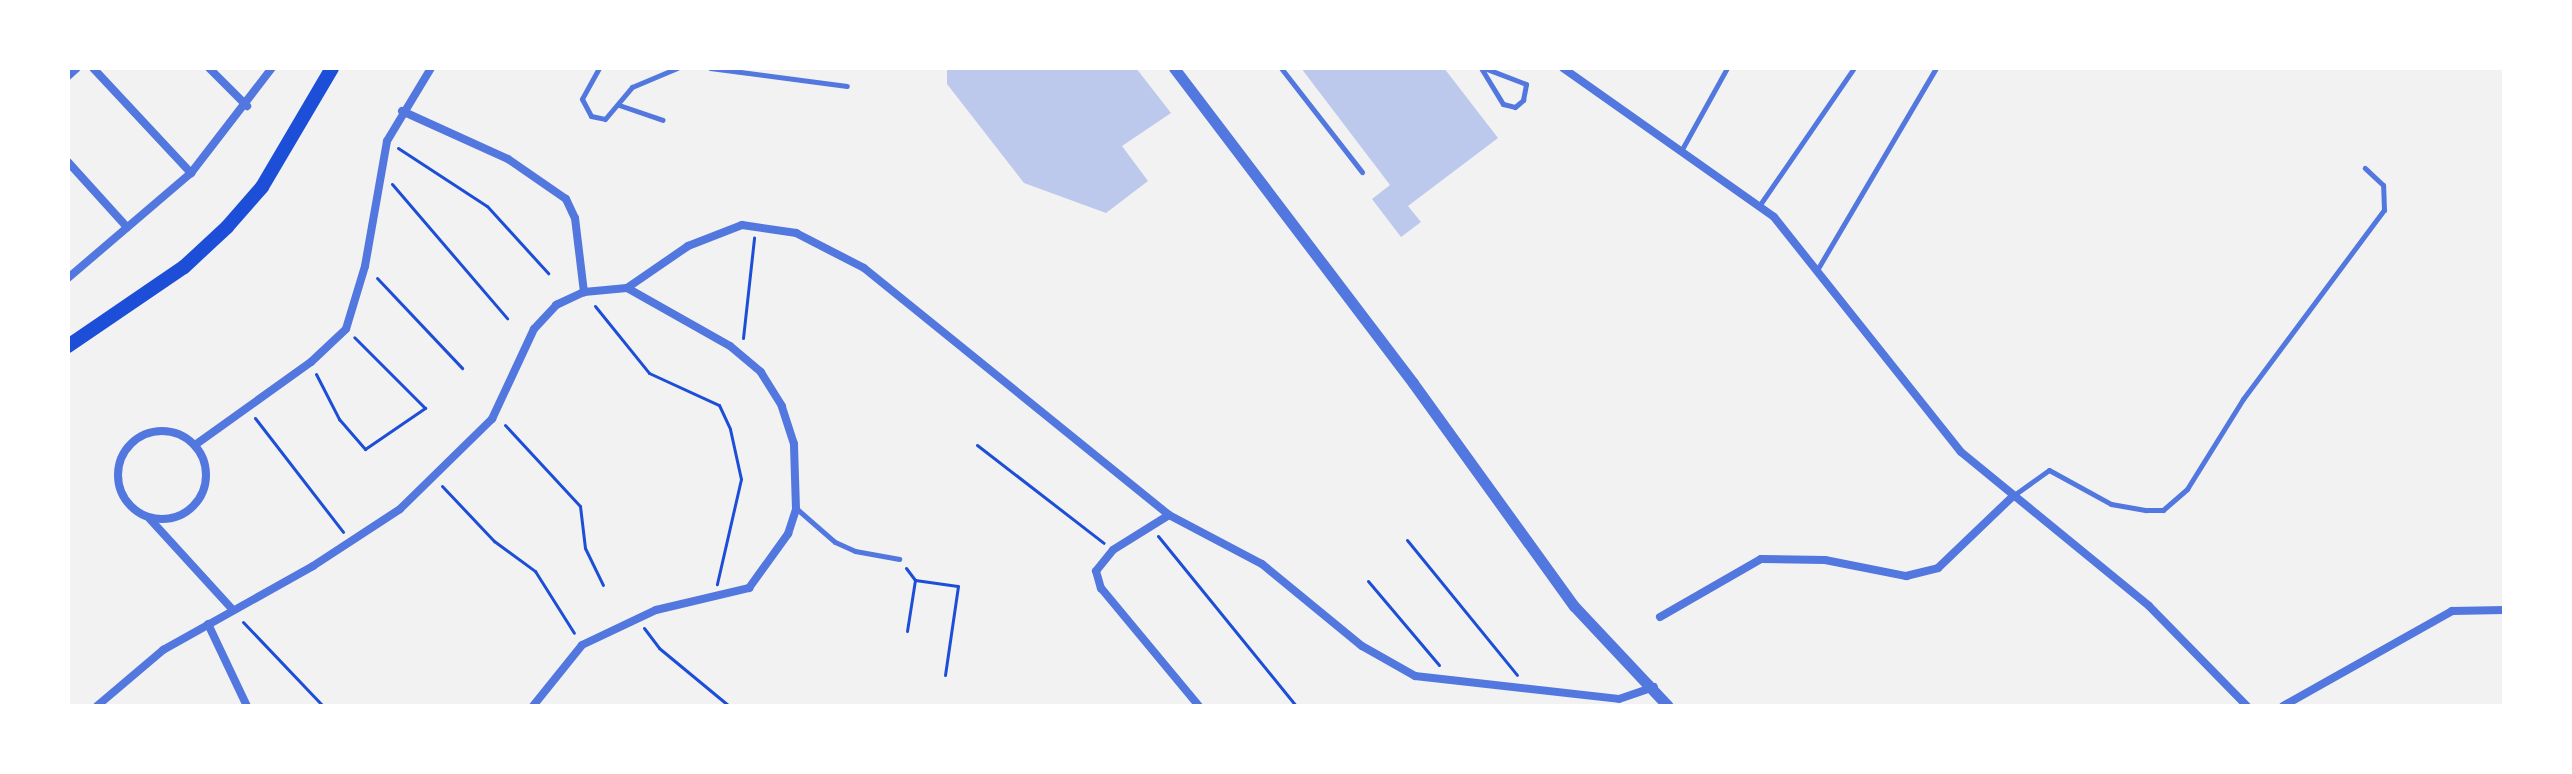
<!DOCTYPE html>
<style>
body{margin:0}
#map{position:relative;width:2572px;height:774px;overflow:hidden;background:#f2f2f2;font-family:"PT Sans",sans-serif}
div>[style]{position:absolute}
.building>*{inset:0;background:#bdc9ec}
.path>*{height:3px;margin:-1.5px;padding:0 1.5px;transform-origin:1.5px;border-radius:1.5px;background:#1d4ed8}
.service>*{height:5px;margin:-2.5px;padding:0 2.5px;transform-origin:2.5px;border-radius:2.5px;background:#5277de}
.minor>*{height:8px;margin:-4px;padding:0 4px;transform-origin:4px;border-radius:4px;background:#5277de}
.minor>.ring{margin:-4px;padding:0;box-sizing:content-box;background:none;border:8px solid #5277de;border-radius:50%}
.tertiary>*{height:11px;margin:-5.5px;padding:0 5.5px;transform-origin:5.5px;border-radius:5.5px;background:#5277de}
.primary>*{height:14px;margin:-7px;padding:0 7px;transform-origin:7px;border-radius:7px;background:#1d4ed8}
span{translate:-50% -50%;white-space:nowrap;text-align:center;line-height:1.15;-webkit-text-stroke:7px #fff;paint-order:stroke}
.frame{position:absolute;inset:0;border:70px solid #fff;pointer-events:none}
</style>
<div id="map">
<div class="building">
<i style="clip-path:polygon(947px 68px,1136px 68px,1171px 113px,1122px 146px,1148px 181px,1106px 213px,1024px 183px,947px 84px)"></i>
<i style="clip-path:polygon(1301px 68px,1444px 68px,1498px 138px,1408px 206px,1421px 222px,1401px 237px,1372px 199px,1390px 185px)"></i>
</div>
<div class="path">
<i style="left:398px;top:148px;width:106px;rotate:33.1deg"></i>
<i style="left:487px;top:206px;width:91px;rotate:47.7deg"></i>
<i style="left:392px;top:184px;width:177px;rotate:49.4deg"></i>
<i style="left:377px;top:278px;width:124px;rotate:46.6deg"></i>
<i style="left:595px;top:306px;width:86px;rotate:51.1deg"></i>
<i style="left:649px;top:373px;width:77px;rotate:24.6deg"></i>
<i style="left:719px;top:405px;width:26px;rotate:65deg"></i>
<i style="left:730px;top:429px;width:51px;rotate:77.6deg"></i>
<i style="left:741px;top:479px;width:108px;rotate:102.9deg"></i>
<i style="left:743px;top:338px;width:101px;rotate:-83.7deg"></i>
<i style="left:316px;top:374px;width:51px;rotate:62.9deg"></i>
<i style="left:339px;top:419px;width:40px;rotate:49deg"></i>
<i style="left:365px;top:449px;width:73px;rotate:-34.3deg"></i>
<i style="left:425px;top:408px;width:100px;rotate:-135deg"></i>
<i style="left:255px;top:418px;width:144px;rotate:52.3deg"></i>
<i style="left:505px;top:425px;width:110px;rotate:47.2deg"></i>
<i style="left:580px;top:506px;width:42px;rotate:83.2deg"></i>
<i style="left:585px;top:548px;width:41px;rotate:64.1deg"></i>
<i style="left:977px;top:445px;width:160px;rotate:37.7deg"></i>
<i style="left:442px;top:486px;width:76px;rotate:46.6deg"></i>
<i style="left:494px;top:541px;width:51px;rotate:36.2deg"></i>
<i style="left:535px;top:571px;width:73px;rotate:57.8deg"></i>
<i style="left:1158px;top:536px;width:219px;rotate:50.9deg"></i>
<i style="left:1407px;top:540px;width:174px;rotate:50.8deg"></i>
<i style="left:906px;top:568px;width:15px;rotate:53deg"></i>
<i style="left:915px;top:580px;width:43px;rotate:7.9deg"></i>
<i style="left:958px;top:586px;width:90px;rotate:98.3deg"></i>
<i style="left:1368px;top:581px;width:110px;rotate:49.8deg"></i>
<i style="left:243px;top:622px;width:116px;rotate:46.4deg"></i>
<i style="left:644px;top:628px;width:25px;rotate:53deg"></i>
<i style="left:659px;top:648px;width:91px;rotate:39.6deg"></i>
<i style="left:907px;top:631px;width:52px;rotate:-81.1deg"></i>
</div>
<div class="service">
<i style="left:599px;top:68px;width:35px;rotate:119deg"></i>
<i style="left:582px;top:99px;width:19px;rotate:62deg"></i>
<i style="left:591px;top:116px;width:14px;rotate:12deg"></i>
<i style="left:605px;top:119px;width:42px;rotate:-49.8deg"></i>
<i style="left:632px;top:87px;width:49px;rotate:-22.9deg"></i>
<i style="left:710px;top:68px;width:138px;rotate:7.5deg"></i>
<i style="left:1281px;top:68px;width:132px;rotate:52.1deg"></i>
<i style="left:1481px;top:68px;width:42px;rotate:58.6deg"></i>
<i style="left:1503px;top:104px;width:12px;rotate:14deg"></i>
<i style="left:1515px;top:107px;width:11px;rotate:-41deg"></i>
<i style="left:1523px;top:100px;width:16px;rotate:-79deg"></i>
<i style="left:1526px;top:84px;width:45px;rotate:-159.1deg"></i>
<i style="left:619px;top:105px;width:46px;rotate:18.8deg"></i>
<i style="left:1681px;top:151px;width:95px;rotate:-61deg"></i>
<i style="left:1759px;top:206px;width:168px;rotate:-55.5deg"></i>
<i style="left:1817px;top:270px;width:234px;rotate:-59.5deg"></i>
<i style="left:2014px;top:495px;width:43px;rotate:-35.5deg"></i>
<i style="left:2049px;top:470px;width:71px;rotate:28.7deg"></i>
<i style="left:2111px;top:504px;width:36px;rotate:10deg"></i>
<i style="left:2146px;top:510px;width:17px"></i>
<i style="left:2163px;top:510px;width:32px;rotate:-41deg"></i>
<i style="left:2187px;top:489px;width:106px;rotate:-58.1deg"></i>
<i style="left:2243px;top:399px;width:236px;rotate:-53.3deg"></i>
<i style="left:2384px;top:210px;width:25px;rotate:-92deg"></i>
<i style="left:2383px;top:185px;width:25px;rotate:-137deg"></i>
<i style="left:797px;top:509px;width:50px;rotate:41deg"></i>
<i style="left:835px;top:542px;width:22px;rotate:24deg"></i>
<i style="left:855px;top:551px;width:45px;rotate:10.3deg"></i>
</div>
<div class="minor">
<i style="left:93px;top:68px;width:144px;rotate:47deg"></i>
<i style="left:209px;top:68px;width:54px;rotate:45deg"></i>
<i style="left:1563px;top:68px;width:258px;rotate:35.2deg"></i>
<i style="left:1774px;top:217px;width:300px;rotate:51.5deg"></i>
<i style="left:1961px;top:452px;width:243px;rotate:39.3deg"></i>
<i style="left:2149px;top:606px;width:140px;rotate:45.6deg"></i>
<i style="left:68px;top:76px;width:12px;rotate:-42deg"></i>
<i style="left:402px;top:111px;width:116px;rotate:24.4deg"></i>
<i style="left:508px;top:159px;width:70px;rotate:34.6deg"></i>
<i style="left:566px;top:199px;width:21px;rotate:65deg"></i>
<i style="left:575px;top:218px;width:75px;rotate:83.1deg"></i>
<i style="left:68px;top:162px;width:88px;rotate:47.8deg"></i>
<i style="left:68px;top:278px;width:162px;rotate:-40.5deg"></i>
<i style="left:191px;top:173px;width:133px;rotate:-52.4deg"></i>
<i class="ring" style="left:118px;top:431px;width:80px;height:80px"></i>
<i style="left:195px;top:445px;width:143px;rotate:-35.6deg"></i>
<i style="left:311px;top:362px;width:48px;rotate:-43.3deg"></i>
<i style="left:346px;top:329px;width:66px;rotate:-73.2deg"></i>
<i style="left:365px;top:266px;width:127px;rotate:-80deg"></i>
<i style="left:387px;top:141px;width:85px;rotate:-58.9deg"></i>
<i style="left:1169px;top:515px;width:66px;rotate:148deg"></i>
<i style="left:1113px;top:550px;width:27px;rotate:129deg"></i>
<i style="left:1096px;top:571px;width:18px;rotate:74deg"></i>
<i style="left:1101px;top:588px;width:153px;rotate:50.3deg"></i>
<i style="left:149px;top:518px;width:123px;rotate:47.6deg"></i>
<i style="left:1660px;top:617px;width:116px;rotate:-29.9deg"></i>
<i style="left:1761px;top:559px;width:64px;rotate:0.9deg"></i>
<i style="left:1825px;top:560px;width:83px;rotate:11.2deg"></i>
<i style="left:1906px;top:576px;width:33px;rotate:-14deg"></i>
<i style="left:1938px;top:568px;width:104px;rotate:-43.8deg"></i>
<i style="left:208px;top:624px;width:91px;rotate:64.6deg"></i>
<i style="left:97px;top:706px;width:87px;rotate:-40.3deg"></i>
<i style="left:163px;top:650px;width:172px;rotate:-29.2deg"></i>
<i style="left:313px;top:566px;width:104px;rotate:-33.2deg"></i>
<i style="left:400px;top:509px;width:129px;rotate:-44.4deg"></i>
<i style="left:492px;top:419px;width:99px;rotate:-65deg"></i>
<i style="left:534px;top:329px;width:33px;rotate:-47deg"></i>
<i style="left:556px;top:305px;width:31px;rotate:-25deg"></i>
<i style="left:584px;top:292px;width:43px;rotate:-5.3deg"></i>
<i style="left:627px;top:288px;width:74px;rotate:-34.5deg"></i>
<i style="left:688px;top:246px;width:58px;rotate:-21.3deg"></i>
<i style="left:742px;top:225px;width:55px;rotate:8.4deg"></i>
<i style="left:796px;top:233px;width:76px;rotate:27.2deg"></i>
<i style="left:864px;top:268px;width:392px;rotate:39deg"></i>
<i style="left:1169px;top:515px;width:105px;rotate:27.8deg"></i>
<i style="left:1262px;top:564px;width:129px;rotate:39.4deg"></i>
<i style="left:1362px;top:646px;width:61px;rotate:29.5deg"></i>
<i style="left:1415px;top:676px;width:205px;rotate:6.4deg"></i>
<i style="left:1619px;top:699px;width:37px;rotate:-19deg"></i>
<i style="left:533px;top:706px;width:78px;rotate:-51.2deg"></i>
<i style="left:582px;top:645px;width:82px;rotate:-25.3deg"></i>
<i style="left:656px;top:610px;width:96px;rotate:-13.3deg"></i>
<i style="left:749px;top:588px;width:67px;rotate:-54.2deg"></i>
<i style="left:788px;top:534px;width:26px;rotate:-72deg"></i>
<i style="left:796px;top:509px;width:65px;rotate:-91.8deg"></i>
<i style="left:794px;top:444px;width:40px;rotate:-108deg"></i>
<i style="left:782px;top:406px;width:40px;rotate:-122deg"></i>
<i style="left:761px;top:372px;width:40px;rotate:-140deg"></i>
<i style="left:730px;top:346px;width:118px;rotate:-150.6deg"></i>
<i style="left:2283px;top:706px;width:194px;rotate:-29.3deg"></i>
<i style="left:2452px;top:611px;width:52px;rotate:-1.1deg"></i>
</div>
<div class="tertiary">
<i style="left:1174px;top:68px;width:395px;rotate:52.8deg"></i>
<i style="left:1413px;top:383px;width:275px;rotate:54.2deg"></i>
<i style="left:1574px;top:606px;width:137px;rotate:46.8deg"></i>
</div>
<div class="primary">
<i style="left:68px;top:346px;width:140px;rotate:-34.3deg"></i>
<i style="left:184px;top:267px;width:59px;rotate:-42.9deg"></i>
<i style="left:227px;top:227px;width:53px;rotate:-48.8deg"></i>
<i style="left:262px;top:187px;width:138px;rotate:-59.5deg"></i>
</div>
<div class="frame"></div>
</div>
